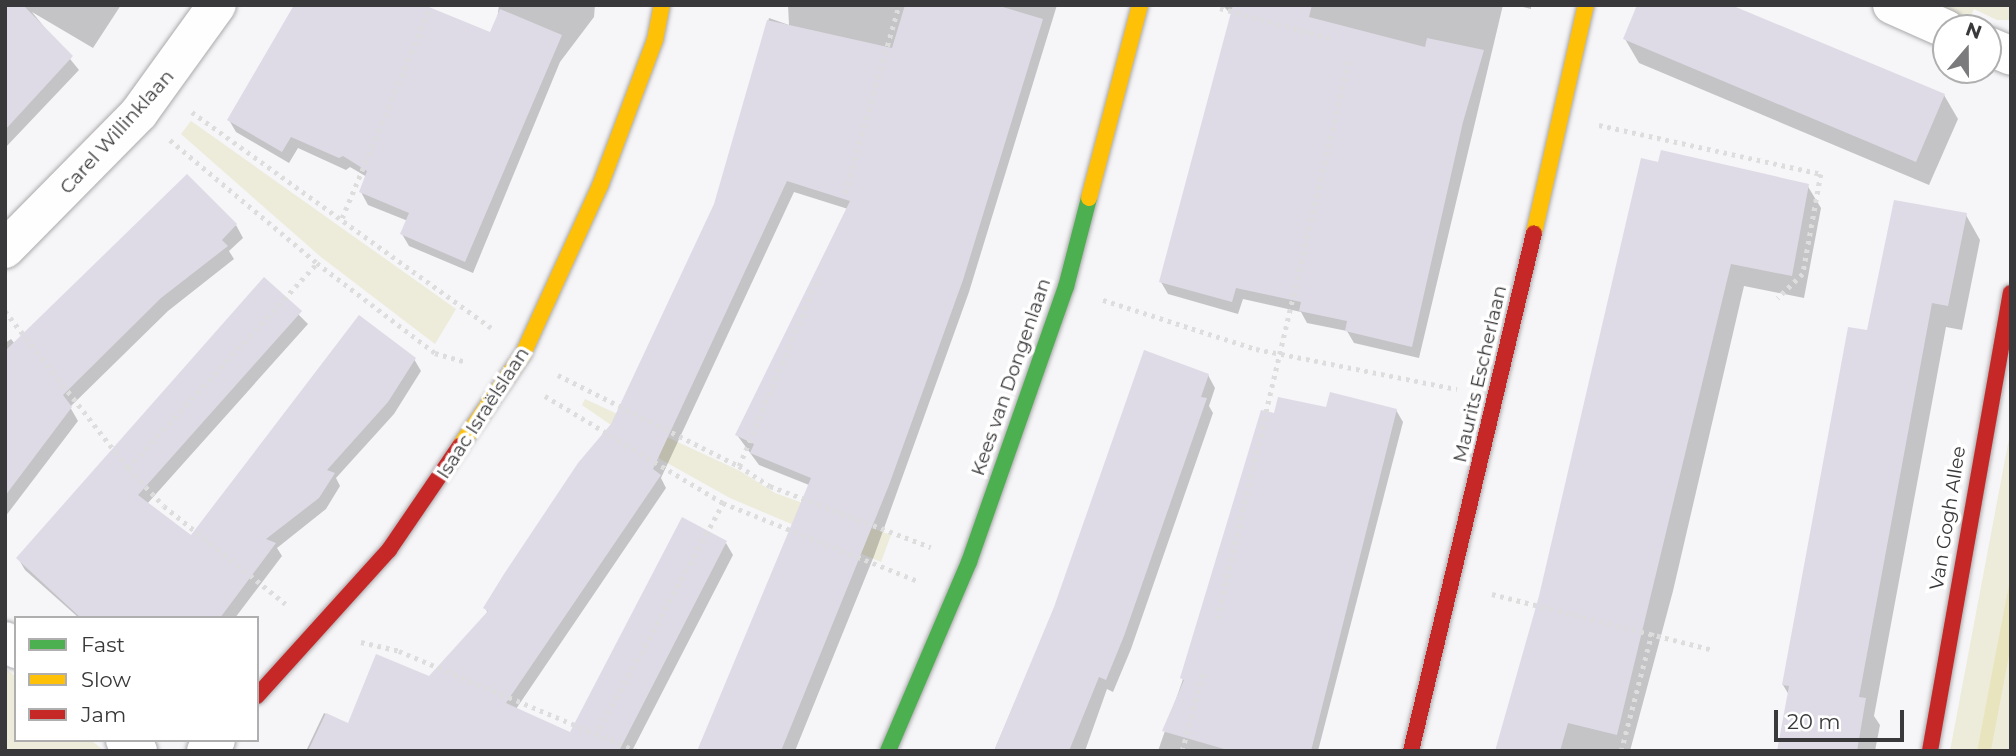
<!DOCTYPE html>
<meta charset="utf-8">
<style>
body{margin:0}
#map{position:relative;width:2016px;height:756px;overflow:hidden;background:#f6f5f8;font-family:Montserrat,sans-serif}
div>[style]{position:absolute}
.green>*{inset:0;background:#edebd9}
.water>*{inset:0;background:#e8e4be}
.shadow>*{inset:0;background:#0003}
.building>*{inset:0;background:#dedbe6}
.path>*{height:4.5px;margin-top:-2.25px;transform-origin:0;background:repeating-linear-gradient(90deg,#ddddde 0 3.5px,transparent 0 8.5px)}
.roads{filter:drop-shadow(0 0 2px #aaa9ab) drop-shadow(0 0 2px #aaa9ab)}
.street>*{height:38px;margin:-19px;padding:0 19px;transform-origin:19px;border-radius:19px;background:#fefefe}
.fast>*{height:16px;margin:-8px;padding:0 8px;transform-origin:8px;border-radius:8px;background:#4caf50}
.slow>*{height:16px;margin:-8px;padding:0 8px;transform-origin:8px;border-radius:8px;background:#ffc107}
.jam>*{height:16px;margin:-8px;padding:0 8px;transform-origin:8px;border-radius:8px;background:#c62828}
span{translate:-50% -50%;white-space:nowrap;text-align:center;line-height:1.15;-webkit-text-stroke:7px #fff;paint-order:stroke}
.street-label{font-size:19px;color:#39383a}
.frame{position:absolute;inset:0;border:7px solid #39383a;pointer-events:none}
.legend{position:absolute;left:14px;top:616px;width:245px;height:126px;box-sizing:border-box;background:#fff;border:2px solid #b0afb0;margin:0;padding:9px 12px;list-style:none;font-size:21px;color:#39383a}
.legend li{display:flex;align-items:center;gap:14px;height:35px}
.legend b{width:35px;border:2px solid #b0afb0}
.north{position:absolute;left:1932px;top:14px;width:70px;height:70px;box-sizing:border-box;background:#fff;border:2px solid #b0afb0;border-radius:50%;rotate:20deg;font-size:19px;font-weight:700;line-height:28px;text-align:center;color:#39383a}
.north::after{content:'';display:block;margin:auto;width:24px;height:32px;background:#7b7a7c;clip-path:polygon(50% 0,100% 100%,50% 72%,0 100%)}
.scale{position:absolute;left:1774px;top:710px;width:130px;height:32px;box-sizing:border-box;border:4px solid #39383a;border-top:0;padding-left:9px;font-size:21px;line-height:24px;white-space:nowrap;color:#39383a;-webkit-text-stroke:5px #fff;paint-order:stroke}
</style>
<div id="map">
<div class="green">
<i style="clip-path:polygon(1932px 5px,2011px 5px,2011px 20px,1997px 20px,1974px 9px,1968px 21px)"></i>
<i style="clip-path:polygon(191px 121px,456px 309px,435px 344px,321px 257px,181px 134px)"></i>
<i style="clip-path:polygon(585px 399px,740px 471px,775px 493px,891px 535px,881px 562px,730px 498px,662px 460px,582px 405px)"></i>
<i style="clip-path:polygon(2011px 428px,2011px 574px,2000px 635px,1977px 751px,1950px 751px)"></i>
<i style="clip-path:polygon(2011px 646px,2011px 751px,1991px 751px)"></i>
<i style="clip-path:polygon(5px 668px,16px 677px,16px 740px,91px 740px,104px 751px,5px 749px)"></i>
</div>
<div class="water">
<i style="clip-path:polygon(2011px 574px,2011px 646px,1991px 751px,1977px 751px)"></i>
</div>
<div class="shadow">
<i style="clip-path:polygon(5px 5px,121px 5px,93px 48px,32px 12px,79px 70px,5px 148px)"></i>
<i style="clip-path:polygon(499px 5px,595px 5px,594px 17px,560px 62px,473px 273px,409px 246px,402px 234px,408px 221px,368px 205px,361px 192px,367px 177px,350px 167px,346px 170px,298px 148px,289px 163px,236px 132px,229px 120px,495px 36px)"></i>
<i style="clip-path:polygon(788px 5px,1057px 5px,969px 292px,874px 556px,795px 751px,699px 751px,809px 485px,759px 465px,737px 435px,848px 209px,794px 192px,661px 478px,666px 488px,516px 709px,571px 734px,726px 543px,733px 555px,632px 751px,306px 751px,324px 713px,348px 725px,429px 678px,488px 613px,485px 608px,612px 425px,715px 205px,769px 18px,789px 25px)"></i>
<i style="clip-path:polygon(1222px 5px,1503px 5px,1419px 358px,1354px 343px,1347px 331px,1307px 323px,1301px 312px,1243px 299px,1238px 314px,1168px 294px,1161px 282px,1232px 15px)"></i>
<i style="clip-path:polygon(1515px 5px,1531px 5px,1531px 9px)"></i>
<i style="clip-path:polygon(1625px 39px,1944px 95px,1958px 119px,1929px 185px,1639px 63px)"></i>
<i style="clip-path:polygon(1643px 160px,1807px 185px,1821px 208px,1804px 298px,1744px 286px,1673px 591px,1630px 751px,1499px 751px,1541px 597px)"></i>
<i style="clip-path:polygon(1966px 215px,1980px 240px,1962px 330px,1946px 327px,1874px 716px,1880px 725px,1875px 751px,1779px 751px,1789px 695px,1783px 685px,1869px 332px)"></i>
<i style="clip-path:polygon(236px 225px,243px 238px,229px 251px,234px 259px,168px 311px,70px 407px,78px 421px,5px 517px,5px 343px,11px 339px,15px 344px)"></i>
<i style="clip-path:polygon(264px 280px,308px 324px,147px 504px,192px 538px,414px 359px,421px 371px,394px 414px,336px 478px,340px 486px,326px 509px,277px 548px,282px 556px,235px 618px,79px 618px,25px 570px,18px 558px)"></i>
<i style="clip-path:polygon(1208px 375px,1215px 388px,1209px 406px,1213px 413px,1131px 649px,1113px 692px,1107px 689px,1085px 751px,994px 751px,1055px 608px)"></i>
<i style="clip-path:polygon(1328px 409px,1396px 410px,1403px 422px,1318px 751px,1158px 751px,1275px 415px)"></i>
</div>
<div class="building">
<i style="clip-path:polygon(5px 5px,23px 5px,73px 56px,5px 130px)"></i>
<i style="clip-path:polygon(294px 5px,424px 5px,490px 32px,500px 9px,562px 35px,465px 262px,400px 234px,409px 213px,359px 192px,367px 171px,343px 156px,339px 158px,291px 137px,282px 152px,227px 120px)"></i>
<i style="clip-path:polygon(905px 5px,996px 5px,1043px 19px,963px 280px,889px 485px,781px 751px,697px 751px,811px 478px,750px 453px,754px 444px,735px 435px,850px 201px,787px 181px,653px 469px,661px 475px,506px 703px,570px 732px,682px 517px,727px 541px,619px 751px,308px 751px,326px 713px,348px 723px,376px 654px,429px 676px,488px 611px,483px 608px,504px 574px,578px 463px,611px 424px,714px 204px,767px 20px,892px 48px)"></i>
<i style="clip-path:polygon(1233px 5px,1312px 5px,1309px 17px,1425px 47px,1427px 38px,1484px 50px,1463px 122px,1412px 347px,1345px 331px,1347px 321px,1299px 311px,1301px 302px,1236px 288px,1232px 302px,1159px 282px)"></i>
<i style="clip-path:polygon(1637px 5px,1731px 5px,1945px 94px,1916px 162px,1623px 39px)"></i>
<i style="clip-path:polygon(1661px 150px,1809px 184px,1792px 276px,1731px 264px,1617px 735px,1568px 723px,1560px 751px,1495px 751px,1539px 596px,1641px 158px,1658px 162px)"></i>
<i style="clip-path:polygon(187px 174px,237px 224px,222px 240px,228px 246px,161px 298px,63px 395px,72px 407px,5px 496px,5px 351px)"></i>
<i style="clip-path:polygon(1894px 200px,1967px 213px,1948px 306px,1932px 303px,1859px 697px,1866px 698px,1857px 751px,1777px 751px,1789px 686px,1782px 685px,1848px 327px,1867px 330px)"></i>
<i style="clip-path:polygon(264px 277px,302px 311px,138px 495px,191px 535px,359px 315px,416px 358px,388px 402px,327px 470px,335px 473px,319px 498px,266px 539px,276px 543px,220px 618px,81px 618px,16px 558px)"></i>
<i style="clip-path:polygon(1144px 350px,1209px 374px,1201px 397px,1207px 398px,1124px 636px,1106px 680px,1099px 677px,1069px 751px,994px 751px,1054px 607px)"></i>
<i style="clip-path:polygon(1330px 392px,1397px 409px,1311px 751px,1231px 751px,1162px 731px,1184px 680px,1180px 678px,1261px 410px,1274px 413px,1278px 397px,1326px 407px)"></i>
</div>
<div class="path">
<i style="left:1220px;top:8px;width:114px;rotate:15.3deg"></i>
<i style="left:192px;top:112px;width:369px;rotate:35.8deg"></i>
<i style="left:1599px;top:125px;width:227px;rotate:12.4deg"></i>
<i style="left:1821px;top:174px;width:102px;rotate:100.2deg"></i>
<i style="left:1803px;top:274px;width:35px;rotate:136deg"></i>
<i style="left:170px;top:140px;width:192px;rotate:39.9deg"></i>
<i style="left:317px;top:263px;width:148px;rotate:37.3deg"></i>
<i style="left:435px;top:353px;width:32px;rotate:16deg"></i>
<i style="left:845px;top:193px;width:196px;rotate:-74deg"></i>
<i style="left:342px;top:218px;width:231px;rotate:-67.3deg"></i>
<i style="left:1103px;top:300px;width:161px;rotate:17.8deg"></i>
<i style="left:1256px;top:349px;width:205px;rotate:11.3deg"></i>
<i style="left:5px;top:311px;width:199px;rotate:51.9deg"></i>
<i style="left:128px;top:468px;width:52px;rotate:46.5deg"></i>
<i style="left:164px;top:506px;width:156px;rotate:38.8deg"></i>
<i style="left:558px;top:375px;width:203px;rotate:26.7deg"></i>
<i style="left:739px;top:466px;width:37px;rotate:33deg"></i>
<i style="left:770px;top:486px;width:172px;rotate:20.8deg"></i>
<i style="left:545px;top:396px;width:208px;rotate:31deg"></i>
<i style="left:723px;top:503px;width:210px;rotate:21.8deg"></i>
<i style="left:739px;top:466px;width:205px;rotate:-67.3deg"></i>
<i style="left:128px;top:468px;width:279px;rotate:-47.3deg"></i>
<i style="left:1492px;top:594px;width:228px;rotate:14.2deg"></i>
<i style="left:1217px;top:619px;width:575px;rotate:-76.74deg"></i>
<i style="left:361px;top:642px;width:39px;rotate:13deg"></i>
<i style="left:399px;top:651px;width:258px;rotate:22.8deg"></i>
<i style="left:595px;top:736px;width:266px;rotate:-61.2deg"></i>
<i style="left:1182px;top:751px;width:85px;rotate:-75deg"></i>
<i style="left:1621px;top:751px;width:123px;rotate:-75.4deg"></i>
</div>
<div class="roads">
<div class="street">
<i style="left:1892px;top:5px;width:59px;rotate:24deg"></i>
<i style="left:1988px;top:46px;width:25px;rotate:23deg"></i>
<i style="left:5px;top:249px;width:191px;rotate:-45.4deg"></i>
<i style="left:139px;top:113px;width:133px;rotate:-54.2deg"></i>
<i style="left:5px;top:641px;width:14px;rotate:36deg"></i>
<i style="left:125px;top:740px;width:17px;rotate:40deg"></i>
<i style="left:206px;top:751px;width:15px;rotate:-48deg"></i>
</div>
<div class="fast">
<i style="left:888px;top:751px;width:206px;rotate:-66.8deg"></i>
<i style="left:969px;top:562px;width:292px;rotate:-70.6deg"></i>
<i style="left:1066px;top:287px;width:92px;rotate:-75.5deg"></i>
</div>
<div class="slow">
<i style="left:1089px;top:198px;width:200px;rotate:-75.2deg"></i>
<i style="left:1534px;top:233px;width:234px;rotate:-77.2deg"></i>
<i style="left:460px;top:446px;width:112px;rotate:-55.6deg"></i>
<i style="left:523px;top:354px;width:185px;rotate:-65.4deg"></i>
<i style="left:600px;top:186px;width:156px;rotate:-69.4deg"></i>
<i style="left:655px;top:40px;width:36px;rotate:-79deg"></i>
</div>
<div class="jam">
<i style="left:257px;top:696px;width:197px;rotate:-47.9deg"></i>
<i style="left:389px;top:550px;width:126px;rotate:-55.7deg"></i>
<i style="left:1411px;top:751px;width:532px;rotate:-76.64deg"></i>
<i style="left:1930px;top:751px;width:465px;rotate:-80deg"></i>
</div>
</div>
<div class="street-label">
<span style="left:117px;top:132px;rotate:-48deg">Carel Willinklaan</span>
<span style="left:1480px;top:374px;rotate:-77deg">Maurits Escherlaan</span>
<span style="left:1011px;top:377px;rotate:-71deg">Kees van Dongenlaan</span>
<span style="left:483px;top:413px;rotate:-57deg">Isaac Israëlslaan</span>
<span style="left:1948px;top:518px;rotate:-81deg">Van Gogh Allee</span>
</div>
<div class="frame"></div>
<ul class="legend">
<li><b style="height:9px;background:#4caf50"></b>Fast</li>
<li><b style="height:9px;background:#ffc107"></b>Slow</li>
<li><b style="height:9px;background:#c62828"></b>Jam</li>
</ul>
<div class="north">N</div>
<div class="scale">20 m</div>
</div>
